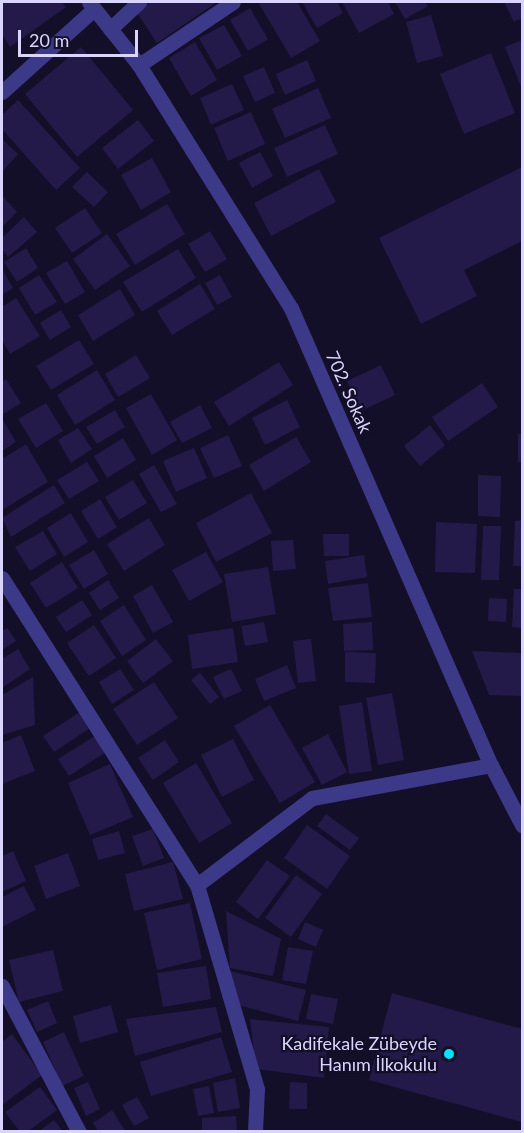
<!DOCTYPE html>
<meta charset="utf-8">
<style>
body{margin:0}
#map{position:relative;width:524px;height:1133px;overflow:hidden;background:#130f28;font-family:Lato,sans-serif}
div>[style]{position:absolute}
.building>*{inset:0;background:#241a49}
.minor>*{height:15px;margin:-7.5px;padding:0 7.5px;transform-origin:7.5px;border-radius:7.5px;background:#3c3988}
.tertiary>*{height:15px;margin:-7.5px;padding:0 7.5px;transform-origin:7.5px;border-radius:7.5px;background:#3c3988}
.dots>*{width:16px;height:16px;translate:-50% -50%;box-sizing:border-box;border:3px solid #130f28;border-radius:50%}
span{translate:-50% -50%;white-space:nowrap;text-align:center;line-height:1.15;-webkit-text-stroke:4.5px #130f28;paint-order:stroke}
.street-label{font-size:18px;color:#dad5ff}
.poi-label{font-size:18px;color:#dad5ff}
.right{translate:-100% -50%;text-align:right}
.frame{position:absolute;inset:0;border:3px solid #dad5ff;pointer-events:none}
.scale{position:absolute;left:18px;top:30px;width:120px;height:27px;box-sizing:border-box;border:3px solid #dad5ff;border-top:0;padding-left:8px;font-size:18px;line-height:21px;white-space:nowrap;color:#dad5ff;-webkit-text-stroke:4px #130f28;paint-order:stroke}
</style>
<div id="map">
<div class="building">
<i style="clip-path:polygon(5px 2px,62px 2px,66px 7px,10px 47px,2px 34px,2px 4px)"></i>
<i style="clip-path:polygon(150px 2px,217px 2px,157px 43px,137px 13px)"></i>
<i style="clip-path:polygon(258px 2px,297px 2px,320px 41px,291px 58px)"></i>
<i style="clip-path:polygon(302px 2px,337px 2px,343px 13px,317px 28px)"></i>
<i style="clip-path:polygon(342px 2px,388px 2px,394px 14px,359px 33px)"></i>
<i style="clip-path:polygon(395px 2px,425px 2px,428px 6px,405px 19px)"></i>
<i style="clip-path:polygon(504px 2px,522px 2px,522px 18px,514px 22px)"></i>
<i style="clip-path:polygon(250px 8px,268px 39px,248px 51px,230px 20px)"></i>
<i style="clip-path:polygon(431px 15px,443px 56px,417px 63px,406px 22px)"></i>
<i style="clip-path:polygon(224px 25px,242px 56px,217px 70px,199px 38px)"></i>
<i style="clip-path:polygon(522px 40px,522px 89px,505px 47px)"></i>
<i style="clip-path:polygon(195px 42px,217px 80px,191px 96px,169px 58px)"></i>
<i style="clip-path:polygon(81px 47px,133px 110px,77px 157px,25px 94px)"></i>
<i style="clip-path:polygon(491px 53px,515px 113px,464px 134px,440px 74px)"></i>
<i style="clip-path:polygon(307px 60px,316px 81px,285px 95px,276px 74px)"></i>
<i style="clip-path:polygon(264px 67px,275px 93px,255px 102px,243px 76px)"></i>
<i style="clip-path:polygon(232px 84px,244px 110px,211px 125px,200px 98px)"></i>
<i style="clip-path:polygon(318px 88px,331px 118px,285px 138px,272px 109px)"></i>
<i style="clip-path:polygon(18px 100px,80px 168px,56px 190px,2px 129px,2px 115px)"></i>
<i style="clip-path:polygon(251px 112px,265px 144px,228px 161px,214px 128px)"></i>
<i style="clip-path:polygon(138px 120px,154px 141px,118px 169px,102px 148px)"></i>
<i style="clip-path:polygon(325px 125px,338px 154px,287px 177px,274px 148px)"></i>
<i style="clip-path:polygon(2px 139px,18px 154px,2px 172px)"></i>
<i style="clip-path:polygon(260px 152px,273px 176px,252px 188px,239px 163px)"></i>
<i style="clip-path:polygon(152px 158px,171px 192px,141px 210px,121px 175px)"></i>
<i style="clip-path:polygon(522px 167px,522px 241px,464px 270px,477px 296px,421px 324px,379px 238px)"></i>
<i style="clip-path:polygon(319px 169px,336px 202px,271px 236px,254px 203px)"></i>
<i style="clip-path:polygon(87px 172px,108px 192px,94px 207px,72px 187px)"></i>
<i style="clip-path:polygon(2px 195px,17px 212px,2px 227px)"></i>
<i style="clip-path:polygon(167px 204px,185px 234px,135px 265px,116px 234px)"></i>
<i style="clip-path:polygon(85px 208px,102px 233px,72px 253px,55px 228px)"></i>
<i style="clip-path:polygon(24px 217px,37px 232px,8px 257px,2px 249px,2px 238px)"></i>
<i style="clip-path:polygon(210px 231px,227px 259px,205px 272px,188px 244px)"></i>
<i style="clip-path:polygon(107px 234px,130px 266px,95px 290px,73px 259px)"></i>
<i style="clip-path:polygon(26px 248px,38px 268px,17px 282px,4px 262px)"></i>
<i style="clip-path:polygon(178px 249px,196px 278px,142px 312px,123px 282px)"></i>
<i style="clip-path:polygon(67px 261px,85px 292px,65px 304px,46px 273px)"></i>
<i style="clip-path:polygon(2px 269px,13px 288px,2px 295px)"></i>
<i style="clip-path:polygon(39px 275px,57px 302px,35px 315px,19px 288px)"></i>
<i style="clip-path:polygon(220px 275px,232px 297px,217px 305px,205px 283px)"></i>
<i style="clip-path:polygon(200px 284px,215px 309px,172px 335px,157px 311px)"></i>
<i style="clip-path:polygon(120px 289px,135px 315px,93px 341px,78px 315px)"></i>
<i style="clip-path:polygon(16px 298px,40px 336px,10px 354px,2px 340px,2px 307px)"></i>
<i style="clip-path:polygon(61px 310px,71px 327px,50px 340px,40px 323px)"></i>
<i style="clip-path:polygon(79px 340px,94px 364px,51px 390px,36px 366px)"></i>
<i style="clip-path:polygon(136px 355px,150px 378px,118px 397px,105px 374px)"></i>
<i style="clip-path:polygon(279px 362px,293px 385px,229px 426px,214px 402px)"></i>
<i style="clip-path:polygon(381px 365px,395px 395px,361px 411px,347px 381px)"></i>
<i style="clip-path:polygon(97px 370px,115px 400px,75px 425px,57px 395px)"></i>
<i style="clip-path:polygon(6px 379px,21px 403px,2px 415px,2px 382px)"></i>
<i style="clip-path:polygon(482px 383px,498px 407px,448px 441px,432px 417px)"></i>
<i style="clip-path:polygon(151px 394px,177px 440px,152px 455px,126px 408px)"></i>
<i style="clip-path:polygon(287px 400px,300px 427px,265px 445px,252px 418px)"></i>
<i style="clip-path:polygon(46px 403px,63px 431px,36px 448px,18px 419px)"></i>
<i style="clip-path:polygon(200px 405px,212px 428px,182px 443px,170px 422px)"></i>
<i style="clip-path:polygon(115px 410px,125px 427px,97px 444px,86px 427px)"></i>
<i style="clip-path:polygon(2px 419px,16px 442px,2px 451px)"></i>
<i style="clip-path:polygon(430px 425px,445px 445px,420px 466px,404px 446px)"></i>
<i style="clip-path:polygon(78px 428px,92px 449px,71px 463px,58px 440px)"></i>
<i style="clip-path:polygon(518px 434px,522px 434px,522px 462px,518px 462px)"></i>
<i style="clip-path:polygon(228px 435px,242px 466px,214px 478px,200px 448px)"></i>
<i style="clip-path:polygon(296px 437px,311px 462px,264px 491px,249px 465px)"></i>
<i style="clip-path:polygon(123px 438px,136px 460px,107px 478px,94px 456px)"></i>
<i style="clip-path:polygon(26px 444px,48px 482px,2px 510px,2px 459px)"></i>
<i style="clip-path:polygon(194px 448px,207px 478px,176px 492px,163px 461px)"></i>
<i style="clip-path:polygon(87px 462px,99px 481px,69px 499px,57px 480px)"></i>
<i style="clip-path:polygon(154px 465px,177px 504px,161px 512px,139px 474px)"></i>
<i style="clip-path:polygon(478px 475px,501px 476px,500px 517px,478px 516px)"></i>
<i style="clip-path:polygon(133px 480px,147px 503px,119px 520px,105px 497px)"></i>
<i style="clip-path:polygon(54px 485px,65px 503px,11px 537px,2px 518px)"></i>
<i style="clip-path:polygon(251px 493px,272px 533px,216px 562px,196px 523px)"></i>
<i style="clip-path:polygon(100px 499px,117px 527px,98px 539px,81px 511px)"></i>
<i style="clip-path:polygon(71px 513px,88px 542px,64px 557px,47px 528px)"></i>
<i style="clip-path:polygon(149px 518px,165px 545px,124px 571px,107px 544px)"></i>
<i style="clip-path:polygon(522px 520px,522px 566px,513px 566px,515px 521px)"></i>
<i style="clip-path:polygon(436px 522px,477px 524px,475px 573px,435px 572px)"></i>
<i style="clip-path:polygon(483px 526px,501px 526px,499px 580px,481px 580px)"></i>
<i style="clip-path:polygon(43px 531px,57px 554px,30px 571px,15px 547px)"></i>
<i style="clip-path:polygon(323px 534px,349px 534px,349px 556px,324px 556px)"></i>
<i style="clip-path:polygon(293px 540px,296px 569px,273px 571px,271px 541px)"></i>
<i style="clip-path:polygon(94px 550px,108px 574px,84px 589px,69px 565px)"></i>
<i style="clip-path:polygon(206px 552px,223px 582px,189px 601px,172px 570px)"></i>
<i style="clip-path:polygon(364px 555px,367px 577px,328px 584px,325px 561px)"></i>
<i style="clip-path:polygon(62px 562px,78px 588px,46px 608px,30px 583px)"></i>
<i style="clip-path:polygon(268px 567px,276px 614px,232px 622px,224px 574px)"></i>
<i style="clip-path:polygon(108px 580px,119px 598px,100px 610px,89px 593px)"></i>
<i style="clip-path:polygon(368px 583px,372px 617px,333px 621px,328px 588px)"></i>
<i style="clip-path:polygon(152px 585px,173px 622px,153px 633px,133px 596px)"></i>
<i style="clip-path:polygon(514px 589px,522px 589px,522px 628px,512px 627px)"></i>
<i style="clip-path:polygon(489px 598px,507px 599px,506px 622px,488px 621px)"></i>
<i style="clip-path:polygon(82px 600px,92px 615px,66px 632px,56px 617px)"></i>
<i style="clip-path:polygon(124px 605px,146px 640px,122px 656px,100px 621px)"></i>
<i style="clip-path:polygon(264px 622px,268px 642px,245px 646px,241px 626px)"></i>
<i style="clip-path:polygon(372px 622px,373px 650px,344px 651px,343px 624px)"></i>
<i style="clip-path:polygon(94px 625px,116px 658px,89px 676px,67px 643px)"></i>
<i style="clip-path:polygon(7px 628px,16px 641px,2px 650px,2px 631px)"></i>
<i style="clip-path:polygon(233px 628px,238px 662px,192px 669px,188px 635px)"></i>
<i style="clip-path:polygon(156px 639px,173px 661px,143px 683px,127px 661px)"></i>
<i style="clip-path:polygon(311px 639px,316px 681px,298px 683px,293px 641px)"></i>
<i style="clip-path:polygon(18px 649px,30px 669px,2px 688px,2px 659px)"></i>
<i style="clip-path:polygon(472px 651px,522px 653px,522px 696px,489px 695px)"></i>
<i style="clip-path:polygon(345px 652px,376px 653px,375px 683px,345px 682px)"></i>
<i style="clip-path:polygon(287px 665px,296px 688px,264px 701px,255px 679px)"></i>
<i style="clip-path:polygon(120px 669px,134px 690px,112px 704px,99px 682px)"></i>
<i style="clip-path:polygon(231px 669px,242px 691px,224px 699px,213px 677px)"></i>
<i style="clip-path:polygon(200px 673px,219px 697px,210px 704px,191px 680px)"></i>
<i style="clip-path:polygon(33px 677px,35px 725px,2px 735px,2px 695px)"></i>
<i style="clip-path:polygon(154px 682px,178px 718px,137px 745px,113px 709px)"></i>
<i style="clip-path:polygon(392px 693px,404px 760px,378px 765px,366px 698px)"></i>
<i style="clip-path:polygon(362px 702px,372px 771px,349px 774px,339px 706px)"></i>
<i style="clip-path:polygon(270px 705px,315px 782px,280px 803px,234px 726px)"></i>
<i style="clip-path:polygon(80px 712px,90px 728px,54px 752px,43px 736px)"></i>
<i style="clip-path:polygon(328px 734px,347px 772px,322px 785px,302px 748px)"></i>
<i style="clip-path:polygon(21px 735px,35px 771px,2px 784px,2px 743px)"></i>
<i style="clip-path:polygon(95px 736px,106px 752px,69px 776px,58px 759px)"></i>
<i style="clip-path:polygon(233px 739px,254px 780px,222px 797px,201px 755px)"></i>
<i style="clip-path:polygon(165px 740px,179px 762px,153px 780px,138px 758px)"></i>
<i style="clip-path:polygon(196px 763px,232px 823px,199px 843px,163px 783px)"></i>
<i style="clip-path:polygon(110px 764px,133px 817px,90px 835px,68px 783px)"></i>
<i style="clip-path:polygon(326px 814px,359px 838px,350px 850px,317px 826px)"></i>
<i style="clip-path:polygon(307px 825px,350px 856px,327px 889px,284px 858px)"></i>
<i style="clip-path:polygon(153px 829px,164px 858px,143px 866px,132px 836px)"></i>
<i style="clip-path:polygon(119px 831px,125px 853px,98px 860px,92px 839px)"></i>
<i style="clip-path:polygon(13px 851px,26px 881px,2px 892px,2px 856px)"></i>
<i style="clip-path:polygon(68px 853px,80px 886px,46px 899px,34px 866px)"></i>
<i style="clip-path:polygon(267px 860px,290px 876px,258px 919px,236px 902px)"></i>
<i style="clip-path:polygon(173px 862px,183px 899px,134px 911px,125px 874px)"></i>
<i style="clip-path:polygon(296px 875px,322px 894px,291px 937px,265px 918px)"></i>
<i style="clip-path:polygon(24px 886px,36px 910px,2px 927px,2px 897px)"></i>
<i style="clip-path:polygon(190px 903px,202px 959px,157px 970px,144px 913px)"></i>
<i style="clip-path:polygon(226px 911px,281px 939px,273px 976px,230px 968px)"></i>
<i style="clip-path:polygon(305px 922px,323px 930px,316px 947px,298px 939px)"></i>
<i style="clip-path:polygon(288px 947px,313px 951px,306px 984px,282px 980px)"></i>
<i style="clip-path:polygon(53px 950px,63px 991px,19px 1002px,9px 960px)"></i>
<i style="clip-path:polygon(206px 966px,211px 999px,163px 1007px,157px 973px)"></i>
<i style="clip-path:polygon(230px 971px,306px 990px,298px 1021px,238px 1005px)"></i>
<i style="clip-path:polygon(392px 993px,522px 1029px,522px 1122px,369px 1080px)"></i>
<i style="clip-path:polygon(311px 994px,338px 999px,333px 1024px,306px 1019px)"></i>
<i style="clip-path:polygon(48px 1001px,57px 1023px,37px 1032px,27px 1010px)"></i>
<i style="clip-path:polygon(111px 1005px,118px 1032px,80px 1043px,73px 1016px)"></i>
<i style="clip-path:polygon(216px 1007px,222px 1032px,135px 1056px,126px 1019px)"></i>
<i style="clip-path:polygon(250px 1019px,329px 1027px,324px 1078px,256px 1069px)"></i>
<i style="clip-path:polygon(64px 1032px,84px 1076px,62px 1086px,43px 1042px)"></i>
<i style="clip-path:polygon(12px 1034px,42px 1075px,2px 1105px,2px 1042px)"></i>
<i style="clip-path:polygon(221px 1037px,232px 1072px,151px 1096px,140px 1062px)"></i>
<i style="clip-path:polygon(235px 1078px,240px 1108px,218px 1112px,213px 1083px)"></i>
<i style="clip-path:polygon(88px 1082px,100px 1109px,86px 1116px,74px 1088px)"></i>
<i style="clip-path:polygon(290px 1082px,307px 1083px,307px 1109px,289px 1109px)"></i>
<i style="clip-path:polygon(209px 1086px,214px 1113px,198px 1116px,193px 1089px)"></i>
<i style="clip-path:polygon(40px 1087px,57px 1110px,27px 1132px,20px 1132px,5px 1112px)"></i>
<i style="clip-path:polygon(137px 1097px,149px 1118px,134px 1126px,122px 1105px)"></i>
<i style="clip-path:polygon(112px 1110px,126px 1132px,99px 1132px,93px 1123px)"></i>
<i style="clip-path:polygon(236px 1116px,237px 1132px,202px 1132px,202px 1118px)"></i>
<i style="clip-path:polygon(54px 1120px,63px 1132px,38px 1132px)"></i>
</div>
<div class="minor">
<i style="left:110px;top:29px;width:40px;rotate:-43deg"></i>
<i style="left:139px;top:65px;width:113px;rotate:-33.8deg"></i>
<i style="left:2px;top:92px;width:124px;rotate:-42.1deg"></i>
<i style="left:2px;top:578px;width:364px;rotate:57.6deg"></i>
<i style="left:197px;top:885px;width:213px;rotate:73.6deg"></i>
<i style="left:257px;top:1089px;width:43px;rotate:92.7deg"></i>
<i style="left:197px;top:885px;width:144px;rotate:-37.1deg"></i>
<i style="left:312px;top:798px;width:182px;rotate:-10.4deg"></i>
<i style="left:2px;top:986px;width:165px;rotate:62.2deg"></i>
</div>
<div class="tertiary">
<i style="left:89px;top:2px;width:80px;rotate:51.6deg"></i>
<i style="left:139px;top:65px;width:287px;rotate:58deg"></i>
<i style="left:291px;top:308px;width:499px;rotate:66.4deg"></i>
<i style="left:491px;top:765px;width:68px;rotate:62.7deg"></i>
</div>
<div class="dots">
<i style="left:449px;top:1054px;background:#01e3ff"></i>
</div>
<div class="street-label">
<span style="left:349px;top:392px;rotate:66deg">702. Sokak</span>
</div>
<div class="poi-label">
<span class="right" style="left:437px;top:1054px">Kadifekale Zübeyde<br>Hanım İlkokulu</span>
</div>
<div class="frame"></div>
<div class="scale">20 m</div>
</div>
